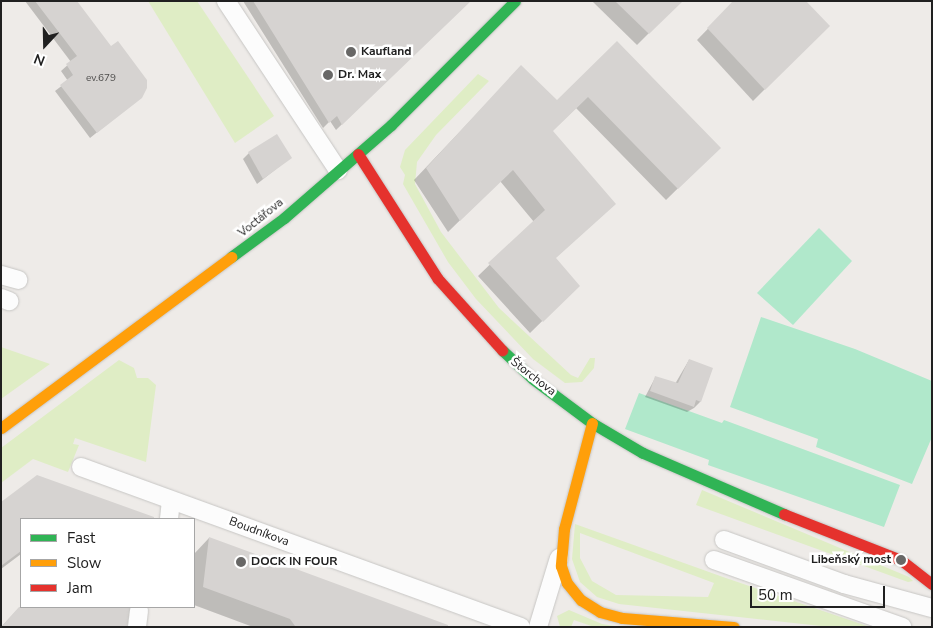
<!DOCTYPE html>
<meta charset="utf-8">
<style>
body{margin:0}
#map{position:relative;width:933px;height:628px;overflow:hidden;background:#eeebe8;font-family:"Nunito Sans",sans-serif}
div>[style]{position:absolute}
.grass>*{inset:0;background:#dfedc5}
.pitch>*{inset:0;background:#b0e8cb}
.shadow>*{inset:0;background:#0003}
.building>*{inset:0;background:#d6d3d1}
.roads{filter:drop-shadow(0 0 1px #c7c6c4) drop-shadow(0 0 1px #c7c6c4)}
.street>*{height:18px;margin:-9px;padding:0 9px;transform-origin:9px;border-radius:9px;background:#fcfcfc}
.fast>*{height:11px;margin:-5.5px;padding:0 5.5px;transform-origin:5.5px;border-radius:5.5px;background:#30b455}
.slow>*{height:11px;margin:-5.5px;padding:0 5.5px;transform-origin:5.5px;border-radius:5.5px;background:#ff9f0a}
.jam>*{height:11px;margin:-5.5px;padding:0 5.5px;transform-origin:5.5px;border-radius:5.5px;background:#e5322d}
.dots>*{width:14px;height:14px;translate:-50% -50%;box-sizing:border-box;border:2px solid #fff;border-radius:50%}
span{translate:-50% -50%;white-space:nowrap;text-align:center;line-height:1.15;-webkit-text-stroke:5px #fff;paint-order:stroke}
.number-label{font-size:10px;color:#4e4d4c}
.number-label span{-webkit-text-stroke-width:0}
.poi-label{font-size:12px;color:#202020;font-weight:700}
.left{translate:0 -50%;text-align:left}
.right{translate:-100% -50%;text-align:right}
.street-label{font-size:12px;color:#202020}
.frame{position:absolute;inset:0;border:2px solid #202020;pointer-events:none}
.legend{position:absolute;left:20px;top:518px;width:175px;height:90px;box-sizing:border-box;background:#fff;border:1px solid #a6a6a6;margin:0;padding:6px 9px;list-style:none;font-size:15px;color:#202020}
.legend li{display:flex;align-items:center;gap:10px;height:25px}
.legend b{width:25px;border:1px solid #a6a6a6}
.north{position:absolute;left:20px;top:20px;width:50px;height:50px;-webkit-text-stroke:4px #fff;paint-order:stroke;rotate:201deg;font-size:14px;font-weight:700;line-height:20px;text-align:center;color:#202020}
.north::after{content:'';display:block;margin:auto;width:18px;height:22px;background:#202020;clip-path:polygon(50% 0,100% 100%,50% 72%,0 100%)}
.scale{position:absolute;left:750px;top:586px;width:135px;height:22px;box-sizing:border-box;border:2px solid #202020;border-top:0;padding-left:6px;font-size:15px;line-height:18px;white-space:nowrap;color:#202020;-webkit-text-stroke:4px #fff;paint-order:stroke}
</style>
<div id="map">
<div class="grass">
<i style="clip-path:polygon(148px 1px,197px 1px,274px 116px,235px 143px)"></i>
<i style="clip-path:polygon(478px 74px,489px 81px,436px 135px,417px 162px,415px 184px,441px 232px,499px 308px,571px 375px,578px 378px,590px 358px,595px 358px,594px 368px,582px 382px,565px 383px,533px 359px,476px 299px,448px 262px,403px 184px,405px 175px,400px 167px,405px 150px)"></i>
<i style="clip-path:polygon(1px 347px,50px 364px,1px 399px)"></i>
<i style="clip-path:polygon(119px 360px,134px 368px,137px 378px,148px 378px,156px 385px,146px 462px,75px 438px,73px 444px,79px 445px,68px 472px,33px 459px,1px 483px,1px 448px)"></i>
<i style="clip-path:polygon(702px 490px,909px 577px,913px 581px,908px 582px,696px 505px)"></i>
<i style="clip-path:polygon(evenodd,575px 524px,723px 577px,870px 627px,830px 627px,619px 604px,597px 597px,580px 582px,572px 559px,575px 524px,580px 533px,714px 583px,708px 597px,616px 595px,592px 581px,580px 558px,580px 533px)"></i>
<i style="clip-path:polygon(569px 610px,602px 624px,621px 627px,594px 627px,574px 620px,571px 627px,560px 627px,557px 616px)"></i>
</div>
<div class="pitch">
<i style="clip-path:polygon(819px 228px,852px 261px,793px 325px,757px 293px)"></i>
<i style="clip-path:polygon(761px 317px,855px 349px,932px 381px,932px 437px,912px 484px,816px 447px,818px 439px,730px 407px)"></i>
<i style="clip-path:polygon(639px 393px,722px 423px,724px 420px,900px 485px,884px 527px,708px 465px,709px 460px,625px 429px)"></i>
</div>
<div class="shadow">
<i style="clip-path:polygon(25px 1px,75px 1px,137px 100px,90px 138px,55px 91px,68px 81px,61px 71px,71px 62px)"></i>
<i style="clip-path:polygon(243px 1px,469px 1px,336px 130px,330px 121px,323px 128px)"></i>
<i style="clip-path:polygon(592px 1px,681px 1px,637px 45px)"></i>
<i style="clip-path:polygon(735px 1px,828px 26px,753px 101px,697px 40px)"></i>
<i style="clip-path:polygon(617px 43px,719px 148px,666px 200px,576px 108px,551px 132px,615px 204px,555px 258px,578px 286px,530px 333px,478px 276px,534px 222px,500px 181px,448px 232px,414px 180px,510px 79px,557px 101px)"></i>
<i style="clip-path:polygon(249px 153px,290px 158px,257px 184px,243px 159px)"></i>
<i style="clip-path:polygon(689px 360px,712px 369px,700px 402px,694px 408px,687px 412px,645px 397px,655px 378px,675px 384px)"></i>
<i style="clip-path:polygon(1px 503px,142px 514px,141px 519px,21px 519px,21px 554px,1px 569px)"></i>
<i style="clip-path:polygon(209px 538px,444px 627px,253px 627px,194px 605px,194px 554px)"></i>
<i style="clip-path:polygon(21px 606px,21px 607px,130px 607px,127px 627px,1px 627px)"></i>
</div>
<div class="building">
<i style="clip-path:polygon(35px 1px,77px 1px,111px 46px,118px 41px,147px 80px,147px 88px,142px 98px,97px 133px,60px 85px,73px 75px,66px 64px,77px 56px)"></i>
<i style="clip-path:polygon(253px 1px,471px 1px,342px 125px,337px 116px,329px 123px)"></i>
<i style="clip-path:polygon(615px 1px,683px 1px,649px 34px)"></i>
<i style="clip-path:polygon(733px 1px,806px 1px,830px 26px,765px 90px,707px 28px)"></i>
<i style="clip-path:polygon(617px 41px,721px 148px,678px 189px,588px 97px,553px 131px,616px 204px,556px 258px,580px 286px,543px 322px,488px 263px,545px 210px,513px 170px,460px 221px,426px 168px,521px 65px,557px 100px)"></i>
<i style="clip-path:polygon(277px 134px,292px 158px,263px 179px,248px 152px)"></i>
<i style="clip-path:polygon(689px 359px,713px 368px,701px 402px,696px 400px,694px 407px,650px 391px,655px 376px,678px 383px)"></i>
<i style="clip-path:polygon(37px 475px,154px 517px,154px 519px,21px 519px,21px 551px,1px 566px,1px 502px)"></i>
<i style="clip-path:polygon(209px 537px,448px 625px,448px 627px,295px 626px,290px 619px,203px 587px)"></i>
<i style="clip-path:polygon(19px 607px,130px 607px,127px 627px,1px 627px)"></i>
</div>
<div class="roads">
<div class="street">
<i style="left:226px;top:1px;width:203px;rotate:56.5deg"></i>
<i style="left:1px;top:275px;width:18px;rotate:16deg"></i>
<i style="left:1px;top:298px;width:9px;rotate:21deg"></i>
<i style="left:81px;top:467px;width:468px;rotate:20deg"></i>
<i style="left:169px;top:519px;width:19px;rotate:-84deg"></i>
<i style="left:724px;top:540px;width:128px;rotate:20.1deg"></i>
<i style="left:844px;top:584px;width:91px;rotate:15.3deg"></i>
<i style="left:714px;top:560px;width:200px;rotate:19.6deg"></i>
<i style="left:137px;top:627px;width:16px;rotate:-83deg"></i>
<i style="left:538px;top:627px;width:72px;rotate:-73.1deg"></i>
</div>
<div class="fast">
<i style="left:231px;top:257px;width:66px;rotate:-36.3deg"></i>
<i style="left:284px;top:218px;width:142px;rotate:-41deg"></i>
<i style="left:391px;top:125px;width:175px;rotate:-45deg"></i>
<i style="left:502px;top:350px;width:42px;rotate:43.1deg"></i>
<i style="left:533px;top:379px;width:74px;rotate:36.7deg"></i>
<i style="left:592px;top:423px;width:59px;rotate:30.5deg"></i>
<i style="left:643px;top:453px;width:154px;rotate:23.4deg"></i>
</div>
<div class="slow">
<i style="left:592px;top:423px;width:110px;rotate:104.8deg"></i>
<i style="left:564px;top:529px;width:37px;rotate:95deg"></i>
<i style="left:561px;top:566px;width:18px;rotate:71deg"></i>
<i style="left:567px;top:583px;width:22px;rotate:51deg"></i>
<i style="left:581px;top:600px;width:22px;rotate:32deg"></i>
<i style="left:600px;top:612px;width:23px;rotate:15deg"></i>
<i style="left:622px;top:618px;width:112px;rotate:4.6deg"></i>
<i style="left:1px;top:428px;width:287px;rotate:-36.6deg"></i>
</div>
<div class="jam">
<i style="left:358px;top:154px;width:148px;rotate:57.4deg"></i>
<i style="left:438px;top:279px;width:96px;rotate:48deg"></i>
<i style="left:784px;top:514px;width:126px;rotate:21.5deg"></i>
<i style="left:901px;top:560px;width:39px;rotate:38deg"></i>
</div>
</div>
<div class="dots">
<i style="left:351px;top:52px;background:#686766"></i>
<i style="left:328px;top:75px;background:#686766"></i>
<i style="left:901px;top:560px;background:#686766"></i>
<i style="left:241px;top:562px;background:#686766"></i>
</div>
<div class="number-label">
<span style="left:101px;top:79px">ev.679</span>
</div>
<div class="poi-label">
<span class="left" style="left:361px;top:52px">Kaufland</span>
<span class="left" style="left:338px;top:75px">Dr. Max</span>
<span class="right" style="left:891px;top:560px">Libeňský most</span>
<span class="left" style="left:251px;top:562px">DOCK IN FOUR</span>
</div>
<div class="street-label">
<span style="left:261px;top:218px;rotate:-39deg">Voctářova</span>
<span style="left:533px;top:377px;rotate:38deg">Štorchova</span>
<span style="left:259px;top:532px;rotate:20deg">Boudníkova</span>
</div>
<div class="frame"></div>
<ul class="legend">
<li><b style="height:6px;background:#30b455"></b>Fast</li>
<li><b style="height:6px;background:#ff9f0a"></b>Slow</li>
<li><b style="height:6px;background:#e5322d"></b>Jam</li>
</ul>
<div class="north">N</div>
<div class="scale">50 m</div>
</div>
